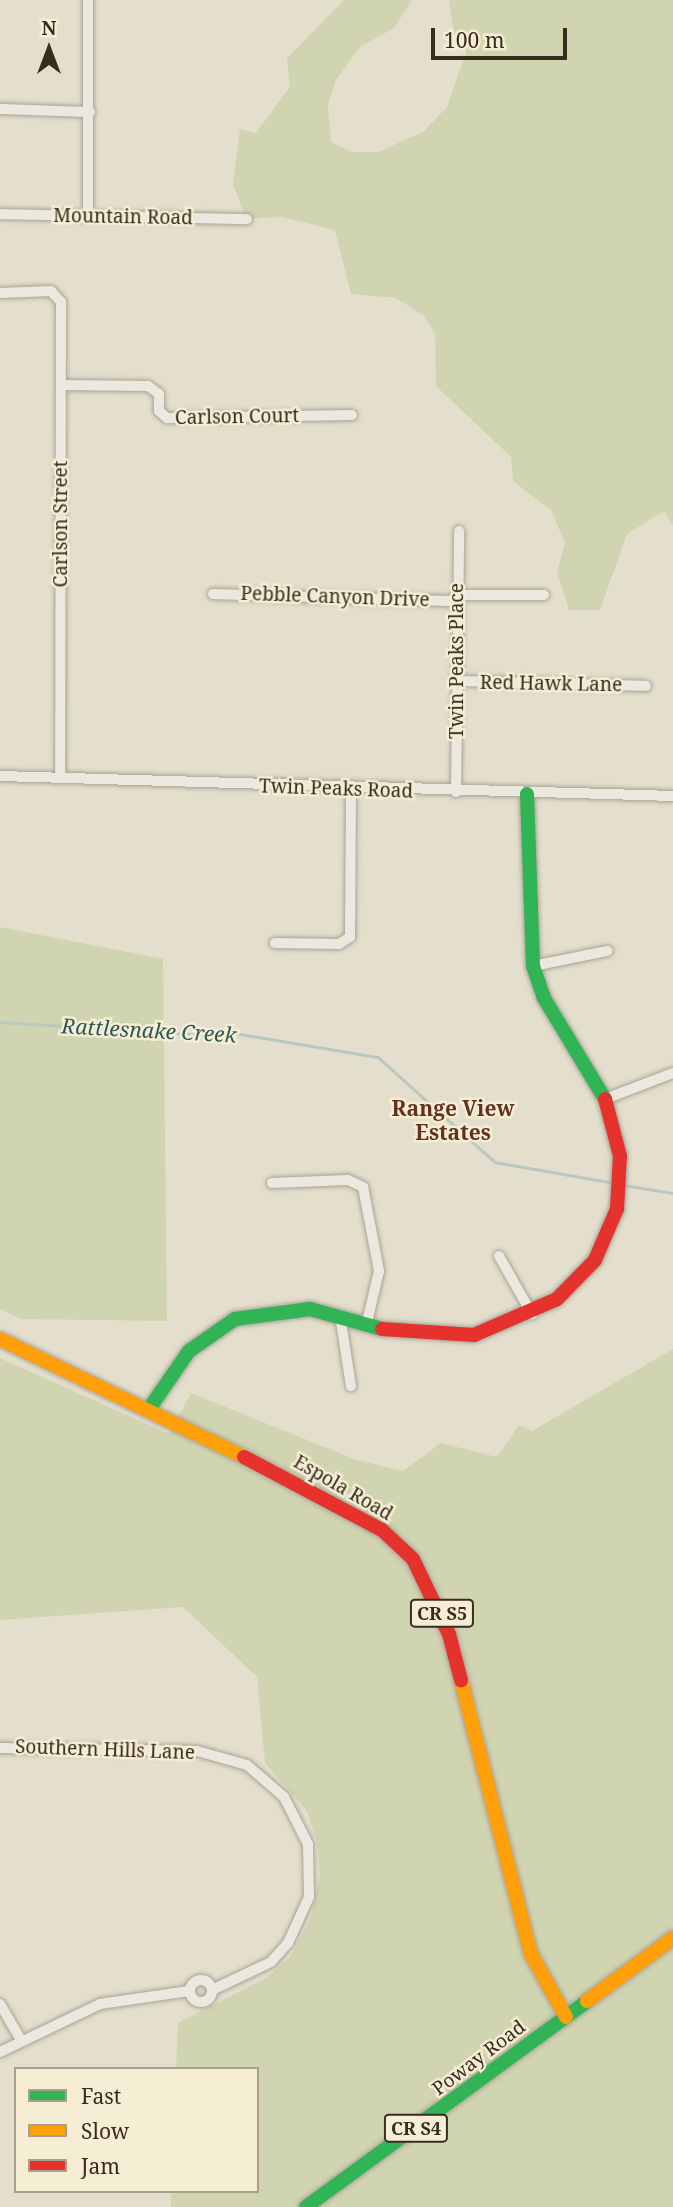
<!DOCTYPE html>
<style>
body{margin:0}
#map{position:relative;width:673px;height:2207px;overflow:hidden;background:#e4dfcd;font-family:"Noto Serif",serif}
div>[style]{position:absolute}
.green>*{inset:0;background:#d1d4b0}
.stream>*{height:2.5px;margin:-1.25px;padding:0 1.25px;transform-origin:1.25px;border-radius:1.25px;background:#b9c9c0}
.roads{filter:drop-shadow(0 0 2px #a9a496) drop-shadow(0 0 2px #a9a496)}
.street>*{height:10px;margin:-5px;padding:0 5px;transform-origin:5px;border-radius:5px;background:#ece8df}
.street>.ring{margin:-5px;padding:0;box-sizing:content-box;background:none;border:10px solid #ece8df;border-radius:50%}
.fast>*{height:14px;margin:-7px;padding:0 7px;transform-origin:7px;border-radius:7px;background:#30b455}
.slow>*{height:14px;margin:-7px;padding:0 7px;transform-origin:7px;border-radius:7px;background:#ff9f0a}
.jam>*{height:14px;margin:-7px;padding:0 7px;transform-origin:7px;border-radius:7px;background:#e5322d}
span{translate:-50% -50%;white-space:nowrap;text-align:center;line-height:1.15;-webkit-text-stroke:5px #f5edd4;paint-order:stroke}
.shield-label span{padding:2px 5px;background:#f5edd4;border:2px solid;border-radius:5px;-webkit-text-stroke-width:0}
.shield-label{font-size:18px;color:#382c1f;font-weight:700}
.street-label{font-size:19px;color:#382c1f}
.water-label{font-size:21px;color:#2e5757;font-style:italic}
.neighbourhood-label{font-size:21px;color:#63321f;font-weight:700}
.legend{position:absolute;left:14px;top:2067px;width:245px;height:126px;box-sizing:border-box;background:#f5edd4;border:2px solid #a9a08c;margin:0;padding:9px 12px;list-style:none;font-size:21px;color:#382c1f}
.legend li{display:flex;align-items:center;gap:14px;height:35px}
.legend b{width:35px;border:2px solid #a9a08c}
.north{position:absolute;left:14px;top:14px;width:70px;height:70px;-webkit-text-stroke:5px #f5edd4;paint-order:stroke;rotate:0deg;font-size:19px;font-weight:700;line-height:28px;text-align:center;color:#382c1f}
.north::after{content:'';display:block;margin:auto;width:24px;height:32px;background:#382c1f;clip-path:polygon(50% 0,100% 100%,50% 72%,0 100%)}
.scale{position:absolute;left:431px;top:28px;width:136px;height:32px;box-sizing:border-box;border:4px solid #382c1f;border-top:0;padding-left:9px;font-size:21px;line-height:24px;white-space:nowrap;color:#382c1f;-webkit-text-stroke:5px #f5edd4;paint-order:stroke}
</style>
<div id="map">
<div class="green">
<i style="clip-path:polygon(344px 0,412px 0,394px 28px,360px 47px,336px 80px,328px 104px,331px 142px,352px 152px,378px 152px,423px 132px,447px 107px,469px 43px,454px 36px,449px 0,673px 0,673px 526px,664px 511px,627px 534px,600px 610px,569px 610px,557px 572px,565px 543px,551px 510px,513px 481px,511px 457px,436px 386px,435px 334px,423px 315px,396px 298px,351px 294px,335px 230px,282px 217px,247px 219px,233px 185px,240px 129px,256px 133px,290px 87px,287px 58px)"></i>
<i style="clip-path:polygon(0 927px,163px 959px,167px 1321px,20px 1319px,0 1309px)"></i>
<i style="clip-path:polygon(673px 1349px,673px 2207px,171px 2207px,171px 2191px,257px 2191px,257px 2069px,176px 2069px,178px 2023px,266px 1978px,291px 1956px,311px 1917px,320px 1875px,317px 1842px,307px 1811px,265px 1763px,257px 1677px,183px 1607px,0 1620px,0 1358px,169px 1434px,191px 1393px,357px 1460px,403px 1471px,441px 1443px,497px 1457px,519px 1425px,532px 1431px)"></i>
</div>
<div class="stream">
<i style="left:0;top:1022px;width:208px;rotate:3.6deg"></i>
<i style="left:208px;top:1035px;width:15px;rotate:-16deg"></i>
<i style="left:222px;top:1031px;width:158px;rotate:9.5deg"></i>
<i style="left:378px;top:1057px;width:157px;rotate:41.9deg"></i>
<i style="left:495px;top:1162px;width:121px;rotate:10deg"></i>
<i style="left:624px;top:1185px;width:50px;rotate:9.3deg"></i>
</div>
<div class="roads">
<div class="street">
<i style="left:88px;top:0;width:216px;rotate:90deg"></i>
<i style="left:0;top:109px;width:90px;rotate:1.9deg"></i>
<i style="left:0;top:214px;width:247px;rotate:1.2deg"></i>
<i style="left:0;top:293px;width:51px;rotate:-2.2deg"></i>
<i style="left:51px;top:291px;width:15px;rotate:48deg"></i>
<i style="left:61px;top:302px;width:476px;rotate:90.1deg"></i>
<i style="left:62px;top:385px;width:86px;rotate:0.7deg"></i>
<i style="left:148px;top:386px;width:14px;rotate:36deg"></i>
<i style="left:159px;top:394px;width:17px;rotate:90deg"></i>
<i style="left:159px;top:411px;width:11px;rotate:41deg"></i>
<i style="left:167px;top:418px;width:185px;rotate:-0.9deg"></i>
<i style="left:213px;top:594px;width:243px;rotate:1.7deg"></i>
<i style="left:456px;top:595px;width:88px"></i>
<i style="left:456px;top:681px;width:190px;rotate:1.5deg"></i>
<i style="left:0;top:776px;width:673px;rotate:1.7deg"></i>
<i style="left:456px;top:792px;width:261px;rotate:-89.3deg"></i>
<i style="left:275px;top:943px;width:64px;rotate:0.9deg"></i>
<i style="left:339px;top:944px;width:13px;rotate:-32deg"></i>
<i style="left:350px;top:937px;width:147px;rotate:-89.6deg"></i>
<i style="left:533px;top:966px;width:76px;rotate:-11.5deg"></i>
<i style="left:605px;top:1099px;width:73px;rotate:-20.9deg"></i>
<i style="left:272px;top:1183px;width:76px;rotate:-2.3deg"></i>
<i style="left:348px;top:1180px;width:17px;rotate:25deg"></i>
<i style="left:363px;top:1187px;width:86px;rotate:79.2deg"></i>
<i style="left:379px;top:1271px;width:52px;rotate:103.2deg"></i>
<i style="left:499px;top:1256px;width:67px;rotate:60.4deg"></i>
<i style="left:340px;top:1315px;width:72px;rotate:81.2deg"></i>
<i style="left:0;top:1748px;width:197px;rotate:0.9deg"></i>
<i style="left:197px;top:1751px;width:52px;rotate:15.6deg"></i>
<i style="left:247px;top:1765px;width:49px;rotate:40.9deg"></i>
<i style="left:284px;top:1797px;width:53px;rotate:62.9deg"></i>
<i style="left:308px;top:1844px;width:53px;rotate:88.9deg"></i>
<i style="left:309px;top:1897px;width:51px;rotate:114.5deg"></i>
<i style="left:288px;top:1943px;width:25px;rotate:132deg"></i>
<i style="left:271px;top:1962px;width:65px;rotate:154.6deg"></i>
<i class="ring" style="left:190px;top:1980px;width:12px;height:12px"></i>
<i style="left:0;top:2004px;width:42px;rotate:59.7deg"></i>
<i style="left:0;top:2052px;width:111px;rotate:-25.6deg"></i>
<i style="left:100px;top:2004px;width:90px;rotate:-8.3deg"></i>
</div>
<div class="fast">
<i style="left:527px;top:794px;width:172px;rotate:88deg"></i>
<i style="left:533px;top:966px;width:34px;rotate:71deg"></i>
<i style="left:544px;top:998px;width:118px;rotate:58.9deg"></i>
<i style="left:149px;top:1409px;width:70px;rotate:-55.4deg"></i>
<i style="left:189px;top:1351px;width:56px;rotate:-34.8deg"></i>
<i style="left:235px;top:1319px;width:76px;rotate:-7.6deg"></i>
<i style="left:310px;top:1309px;width:75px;rotate:15.5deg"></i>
<i style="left:306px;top:2207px;width:348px;rotate:-36.2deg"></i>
</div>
<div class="slow">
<i style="left:0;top:1339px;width:271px;rotate:25.8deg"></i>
<i style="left:461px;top:1680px;width:283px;rotate:75.7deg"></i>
<i style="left:531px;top:1954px;width:72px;rotate:60.9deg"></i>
<i style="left:587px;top:2001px;width:107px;rotate:-36.2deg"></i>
</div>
<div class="jam">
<i style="left:382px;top:1329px;width:92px;rotate:3.7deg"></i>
<i style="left:474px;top:1335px;width:90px;rotate:-23.4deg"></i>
<i style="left:557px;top:1299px;width:54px;rotate:-45.7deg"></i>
<i style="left:595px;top:1260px;width:56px;rotate:-66.7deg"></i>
<i style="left:617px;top:1209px;width:53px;rotate:-86.8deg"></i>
<i style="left:620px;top:1156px;width:59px;rotate:-104.7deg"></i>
<i style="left:244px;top:1457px;width:156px;rotate:27.9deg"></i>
<i style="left:382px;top:1530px;width:42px;rotate:43.1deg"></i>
<i style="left:413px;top:1559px;width:83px;rotate:64.4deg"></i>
<i style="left:449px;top:1634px;width:48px;rotate:75.4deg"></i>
</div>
</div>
<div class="shield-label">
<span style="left:442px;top:1613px">CR S5</span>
<span style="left:416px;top:2128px">CR S4</span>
</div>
<div class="street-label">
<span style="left:123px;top:217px;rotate:1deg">Mountain Road</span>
<span style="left:237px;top:417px;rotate:-1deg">Carlson Court</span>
<span style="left:61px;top:524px;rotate:-90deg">Carlson Street</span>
<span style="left:335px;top:597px;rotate:2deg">Pebble Canyon Drive</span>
<span style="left:457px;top:661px;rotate:-90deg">Twin Peaks Place</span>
<span style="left:551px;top:684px;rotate:1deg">Red Hawk Lane</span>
<span style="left:336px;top:789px;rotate:2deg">Twin Peaks Road</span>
<span style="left:343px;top:1488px;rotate:30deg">Espola Road</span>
<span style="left:105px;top:1750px;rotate:2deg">Southern Hills Lane</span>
<span style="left:479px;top:2058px;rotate:-37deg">Poway Road</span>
</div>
<div class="water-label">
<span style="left:149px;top:1030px;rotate:3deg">Rattlesnake Creek</span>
</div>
<div class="neighbourhood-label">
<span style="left:453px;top:1120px">Range View<br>Estates</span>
</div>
<ul class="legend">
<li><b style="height:9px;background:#30b455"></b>Fast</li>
<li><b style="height:9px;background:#ff9f0a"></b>Slow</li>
<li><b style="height:9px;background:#e5322d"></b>Jam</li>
</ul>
<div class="north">N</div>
<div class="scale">100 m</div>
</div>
